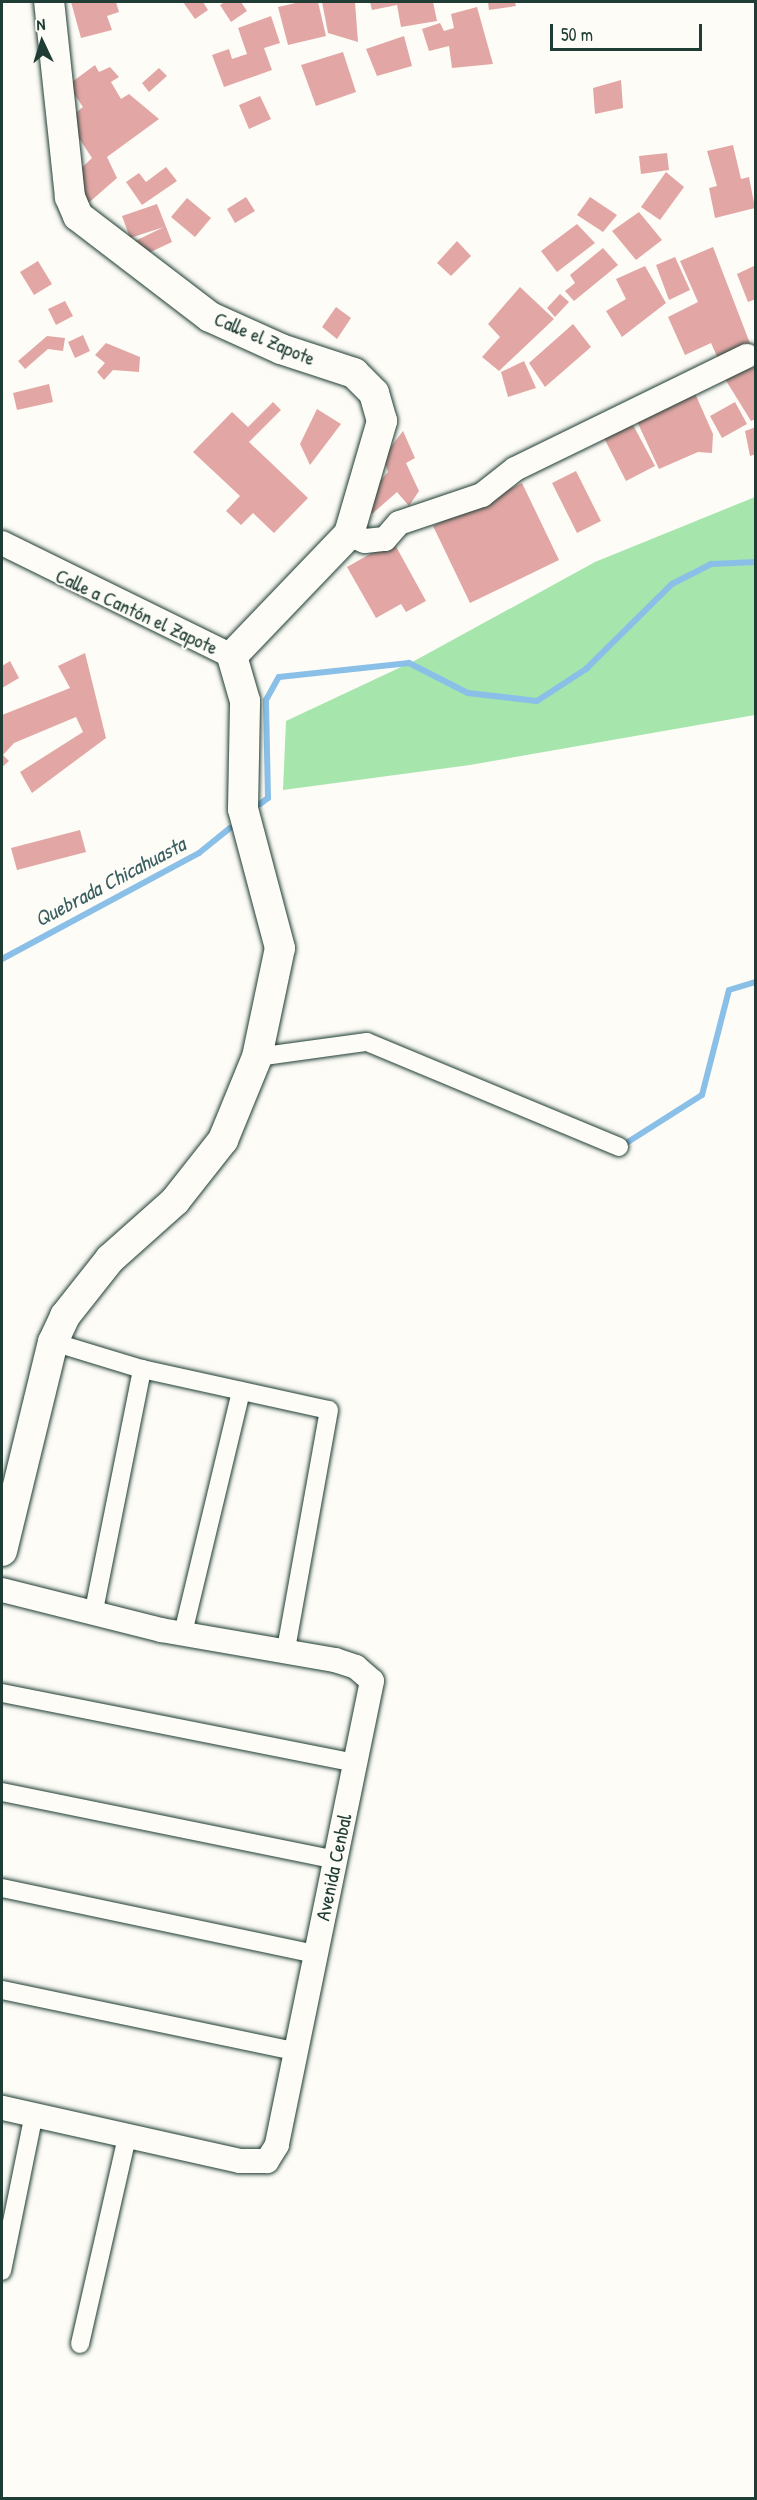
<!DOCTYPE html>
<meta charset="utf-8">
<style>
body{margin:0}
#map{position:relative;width:757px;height:2500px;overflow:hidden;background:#fdfcf7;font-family:"Patrick Hand",sans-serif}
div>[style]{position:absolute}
.green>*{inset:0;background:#a6e5ac}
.stream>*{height:6px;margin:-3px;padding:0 3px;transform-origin:3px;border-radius:3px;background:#8ac0e8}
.building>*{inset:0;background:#e2a7a5}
.roads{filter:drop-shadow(0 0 2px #1f3d34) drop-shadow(0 0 2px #1f3d34)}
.pedestrian>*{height:18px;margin:-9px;padding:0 9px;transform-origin:9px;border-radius:9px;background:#fdfcf7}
.minor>*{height:24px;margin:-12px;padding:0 12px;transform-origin:12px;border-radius:12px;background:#fdfcf7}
.tertiary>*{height:30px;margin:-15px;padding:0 15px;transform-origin:15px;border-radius:15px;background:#fdfcf7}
span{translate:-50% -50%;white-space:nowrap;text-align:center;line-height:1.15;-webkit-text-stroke:4.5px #fdfcf7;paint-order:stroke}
.street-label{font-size:20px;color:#1f3d34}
.water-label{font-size:21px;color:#3a5e61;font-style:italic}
.frame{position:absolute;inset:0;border:3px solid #1f3d34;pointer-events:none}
.north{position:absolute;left:12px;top:12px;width:60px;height:60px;-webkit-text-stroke:4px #fdfcf7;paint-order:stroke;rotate:356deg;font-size:16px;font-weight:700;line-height:24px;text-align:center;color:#1f3d34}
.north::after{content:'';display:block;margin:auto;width:21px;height:27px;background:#1f3d34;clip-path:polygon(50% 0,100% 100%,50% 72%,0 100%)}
.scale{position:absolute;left:550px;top:24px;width:152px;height:27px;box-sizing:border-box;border:3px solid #1f3d34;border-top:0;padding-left:8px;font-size:18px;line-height:21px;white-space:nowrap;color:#1f3d34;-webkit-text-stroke:4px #fdfcf7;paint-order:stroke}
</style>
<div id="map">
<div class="green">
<i style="clip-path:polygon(755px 497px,755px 715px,470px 765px,283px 790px,286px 721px,416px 660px,595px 562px)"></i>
</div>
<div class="stream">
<i style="left:260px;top:804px;width:10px;rotate:-37deg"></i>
<i style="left:268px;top:798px;width:98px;rotate:-91.2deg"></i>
<i style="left:266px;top:700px;width:26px;rotate:-61deg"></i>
<i style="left:279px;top:677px;width:131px;rotate:-6.1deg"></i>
<i style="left:409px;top:663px;width:66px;rotate:27deg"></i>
<i style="left:468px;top:693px;width:69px;rotate:6.6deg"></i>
<i style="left:537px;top:701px;width:59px;rotate:-33.1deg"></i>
<i style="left:586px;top:669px;width:121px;rotate:-44.7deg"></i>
<i style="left:672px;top:584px;width:44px;rotate:-27.1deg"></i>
<i style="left:711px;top:564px;width:45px;rotate:-2.5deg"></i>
<i style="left:2px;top:959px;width:224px;rotate:-28.3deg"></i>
<i style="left:199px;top:853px;width:40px;rotate:-39deg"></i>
<i style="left:620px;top:1147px;width:97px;rotate:-32.4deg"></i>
<i style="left:702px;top:1095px;width:108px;rotate:-75.6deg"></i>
<i style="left:729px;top:990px;width:28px;rotate:-17deg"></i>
</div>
<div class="building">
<i style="clip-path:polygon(71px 2px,116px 2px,119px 12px,107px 16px,112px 30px,81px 38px)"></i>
<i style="clip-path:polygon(183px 2px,203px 2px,208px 10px,195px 19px)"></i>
<i style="clip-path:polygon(225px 2px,241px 2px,247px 11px,231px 22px,220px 5px)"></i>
<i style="clip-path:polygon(300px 2px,318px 2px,326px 36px,288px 45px,278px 7px)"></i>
<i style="clip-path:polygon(322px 2px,355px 2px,358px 42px,328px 33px)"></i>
<i style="clip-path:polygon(370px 2px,433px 2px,437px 21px,401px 27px,397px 5px,372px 10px)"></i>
<i style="clip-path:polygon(488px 2px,515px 2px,516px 6px,489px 10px)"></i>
<i style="clip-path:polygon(477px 7px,493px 64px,452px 68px,449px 46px,429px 51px,422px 29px,440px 23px,444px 31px,454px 28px,451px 14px)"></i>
<i style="clip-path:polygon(271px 16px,280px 43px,264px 48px,272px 70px,224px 87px,212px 55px,229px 49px,232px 59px,247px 54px,238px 28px)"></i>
<i style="clip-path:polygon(404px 36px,412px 66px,377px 76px,366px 49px)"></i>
<i style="clip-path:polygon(343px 52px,356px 92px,316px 106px,301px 65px)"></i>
<i style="clip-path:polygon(95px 65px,99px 72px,110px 67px,119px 77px,111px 82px,121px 99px,129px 94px,159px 119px,107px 157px,117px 178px,85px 206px,73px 176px,92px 158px,67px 120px,83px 107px,68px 85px)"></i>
<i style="clip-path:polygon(159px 68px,167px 76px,149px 92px,142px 83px)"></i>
<i style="clip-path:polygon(621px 80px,623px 108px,595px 114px,593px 88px)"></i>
<i style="clip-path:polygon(260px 96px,271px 119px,249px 129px,239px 105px)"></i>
<i style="clip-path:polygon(733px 145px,741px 179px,749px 177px,755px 208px,715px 218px,709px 188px,717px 186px,707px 151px)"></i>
<i style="clip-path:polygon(667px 153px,669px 170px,641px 174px,639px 156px)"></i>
<i style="clip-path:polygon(166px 167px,177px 181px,142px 205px,126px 182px,139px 173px,146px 182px)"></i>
<i style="clip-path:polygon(666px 172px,684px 187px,660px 220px,641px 207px)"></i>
<i style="clip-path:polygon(246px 197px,255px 211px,235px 223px,227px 209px)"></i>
<i style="clip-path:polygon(590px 197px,617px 215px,603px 232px,577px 215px)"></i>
<i style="clip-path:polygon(187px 198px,211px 218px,195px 237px,171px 217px)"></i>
<i style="clip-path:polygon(157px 204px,172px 242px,140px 257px,133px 242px,164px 227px,130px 238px,122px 216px)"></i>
<i style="clip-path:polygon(639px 212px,662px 240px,636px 260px,612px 231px)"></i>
<i style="clip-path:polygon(577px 224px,595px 243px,557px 272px,541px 251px)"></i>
<i style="clip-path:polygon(457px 241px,471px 256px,451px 276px,437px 263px)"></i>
<i style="clip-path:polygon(713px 247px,751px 346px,720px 363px,711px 343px,685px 355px,668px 317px,698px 302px,680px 261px)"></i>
<i style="clip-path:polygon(603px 248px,618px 265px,574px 301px,565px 291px,575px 283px,570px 275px)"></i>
<i style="clip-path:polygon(675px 257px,690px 290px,669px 300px,656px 265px)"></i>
<i style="clip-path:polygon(38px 261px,52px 284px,34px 295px,20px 272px)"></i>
<i style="clip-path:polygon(756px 265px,756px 299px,748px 302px,737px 274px)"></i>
<i style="clip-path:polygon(645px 266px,666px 303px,622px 337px,606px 311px,626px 299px,616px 279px)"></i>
<i style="clip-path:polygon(520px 287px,554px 319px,499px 371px,482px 357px,500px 337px,488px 324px)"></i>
<i style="clip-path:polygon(560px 294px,569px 302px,555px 317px,547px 308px)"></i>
<i style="clip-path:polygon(65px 301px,73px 316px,56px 325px,48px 309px)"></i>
<i style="clip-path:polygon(336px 307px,351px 318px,337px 339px,322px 327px)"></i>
<i style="clip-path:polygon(573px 324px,591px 347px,545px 387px,529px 363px)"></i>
<i style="clip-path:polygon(83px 335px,90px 351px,75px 358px,68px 342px)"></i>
<i style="clip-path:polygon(47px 336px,65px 338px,63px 351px,48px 349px,25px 369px,18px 361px)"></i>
<i style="clip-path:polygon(106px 343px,140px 357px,139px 372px,113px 370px,104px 380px,97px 372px,105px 363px,95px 355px)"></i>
<i style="clip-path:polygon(524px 361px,536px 388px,508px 397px,501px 372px)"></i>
<i style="clip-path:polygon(756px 366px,756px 419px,751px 421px,725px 379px)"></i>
<i style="clip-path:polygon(49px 384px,53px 402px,17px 410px,13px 393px)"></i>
<i style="clip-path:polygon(694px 391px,713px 434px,712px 453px,698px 452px,659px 469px,635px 417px)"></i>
<i style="clip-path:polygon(273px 402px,281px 410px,249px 442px,308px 498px,274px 533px,253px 513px,241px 525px,226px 511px,240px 496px,193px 452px,232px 412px,248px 427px)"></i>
<i style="clip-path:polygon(735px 402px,747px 424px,722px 438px,710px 416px)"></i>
<i style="clip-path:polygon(317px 409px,341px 424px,310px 465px,300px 444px)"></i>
<i style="clip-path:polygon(632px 423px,655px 466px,626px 481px,604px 438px)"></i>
<i style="clip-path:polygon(756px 427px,756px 454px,750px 456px,745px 431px)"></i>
<i style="clip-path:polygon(403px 431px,415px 458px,406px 463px,419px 491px,409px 506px,397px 492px,372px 514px,365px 498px,388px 472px,383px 457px)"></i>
<i style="clip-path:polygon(576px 471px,601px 521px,577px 533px,552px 483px)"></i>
<i style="clip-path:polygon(522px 483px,559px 560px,470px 603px,433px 526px)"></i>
<i style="clip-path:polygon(393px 541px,426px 601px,406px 612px,401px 604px,376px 618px,347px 567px)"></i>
<i style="clip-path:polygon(85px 653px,106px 738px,32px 793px,20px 772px,83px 732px,76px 717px,14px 743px,3px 755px,9px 761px,2px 767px,2px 715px,70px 688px,58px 666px)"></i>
<i style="clip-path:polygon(10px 661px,19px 678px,2px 688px,2px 666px)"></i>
<i style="clip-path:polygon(80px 830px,86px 852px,17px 870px,11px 848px)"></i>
</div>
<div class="roads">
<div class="pedestrian">
<i style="left:257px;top:1057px;width:111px;rotate:-7.8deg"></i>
<i style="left:367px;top:1042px;width:273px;rotate:22.6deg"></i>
<i style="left:53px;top:1342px;width:93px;rotate:16.9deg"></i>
<i style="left:142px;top:1369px;width:191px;rotate:12.4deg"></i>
<i style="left:329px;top:1410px;width:243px;rotate:100.2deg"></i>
<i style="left:94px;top:1610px;width:246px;rotate:-78.7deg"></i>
<i style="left:183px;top:1633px;width:249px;rotate:-76.5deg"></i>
<i style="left:2px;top:1693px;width:359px;rotate:11.2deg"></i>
<i style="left:2px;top:1792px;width:340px;rotate:11.5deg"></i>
<i style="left:2px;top:1888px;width:320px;rotate:11.9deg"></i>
<i style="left:2px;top:1990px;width:299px;rotate:11.8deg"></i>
<i style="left:2px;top:2271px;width:155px;rotate:-78.5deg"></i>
<i style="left:80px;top:2344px;width:212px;rotate:-77.2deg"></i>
</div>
<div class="minor">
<i style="left:349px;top:534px;width:17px;rotate:24deg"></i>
<i style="left:365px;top:541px;width:20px;rotate:-6deg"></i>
<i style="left:385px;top:539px;width:21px;rotate:-49deg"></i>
<i style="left:399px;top:523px;width:88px;rotate:-18.6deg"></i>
<i style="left:482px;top:495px;width:42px;rotate:-38.2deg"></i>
<i style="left:515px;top:469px;width:258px;rotate:-26deg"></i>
<i style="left:2px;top:543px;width:256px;rotate:26.2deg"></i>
<i style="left:2px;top:1590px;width:164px;rotate:14.1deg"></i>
<i style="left:161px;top:1630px;width:177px;rotate:9.8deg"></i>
<i style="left:335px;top:1660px;width:22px;rotate:18deg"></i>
<i style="left:356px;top:1667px;width:21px;rotate:41deg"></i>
<i style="left:372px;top:1681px;width:474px;rotate:101.6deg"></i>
<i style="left:277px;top:2145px;width:19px;rotate:122deg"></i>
<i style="left:267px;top:2161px;width:27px;rotate:180deg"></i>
<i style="left:240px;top:2161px;width:244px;rotate:-167.4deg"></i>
</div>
<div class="tertiary">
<i style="left:2px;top:1551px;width:215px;rotate:-76.3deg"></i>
<i style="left:53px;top:1342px;width:29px;rotate:-65deg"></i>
<i style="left:65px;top:1316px;width:73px;rotate:-51.7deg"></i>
<i style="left:110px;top:1259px;width:87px;rotate:-41.7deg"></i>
<i style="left:175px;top:1201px;width:78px;rotate:-51.8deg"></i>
<i style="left:223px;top:1140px;width:90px;rotate:-67.7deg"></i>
<i style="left:257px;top:1057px;width:111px;rotate:-78.1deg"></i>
<i style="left:280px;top:948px;width:144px;rotate:-104.9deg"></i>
<i style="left:243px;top:809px;width:108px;rotate:-88.9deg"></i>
<i style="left:245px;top:701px;width:47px;rotate:-106.1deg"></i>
<i style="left:232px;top:656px;width:169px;rotate:-46.2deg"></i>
<i style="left:349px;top:534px;width:118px;rotate:-73.7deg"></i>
<i style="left:382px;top:421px;width:29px;rotate:-106deg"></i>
<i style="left:374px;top:393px;width:28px;rotate:-135deg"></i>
<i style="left:354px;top:373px;width:77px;rotate:-161.8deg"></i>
<i style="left:281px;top:349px;width:78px;rotate:-155.7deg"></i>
<i style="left:210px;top:317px;width:166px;rotate:-142.6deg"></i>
<i style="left:78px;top:216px;width:21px;rotate:-113deg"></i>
<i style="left:70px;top:197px;width:196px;rotate:-96.1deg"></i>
</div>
</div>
<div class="street-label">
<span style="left:265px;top:338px;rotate:23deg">Calle el Zapote</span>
<span style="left:137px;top:611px;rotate:25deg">Calle a Cantón el Zapote</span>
<span style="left:333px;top:1867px;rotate:-78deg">Avenida Cenbal</span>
</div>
<div class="water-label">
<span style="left:110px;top:882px;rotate:-28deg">Quebrada Chicahuasta</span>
</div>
<div class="frame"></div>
<div class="north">N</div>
<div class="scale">50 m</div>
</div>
